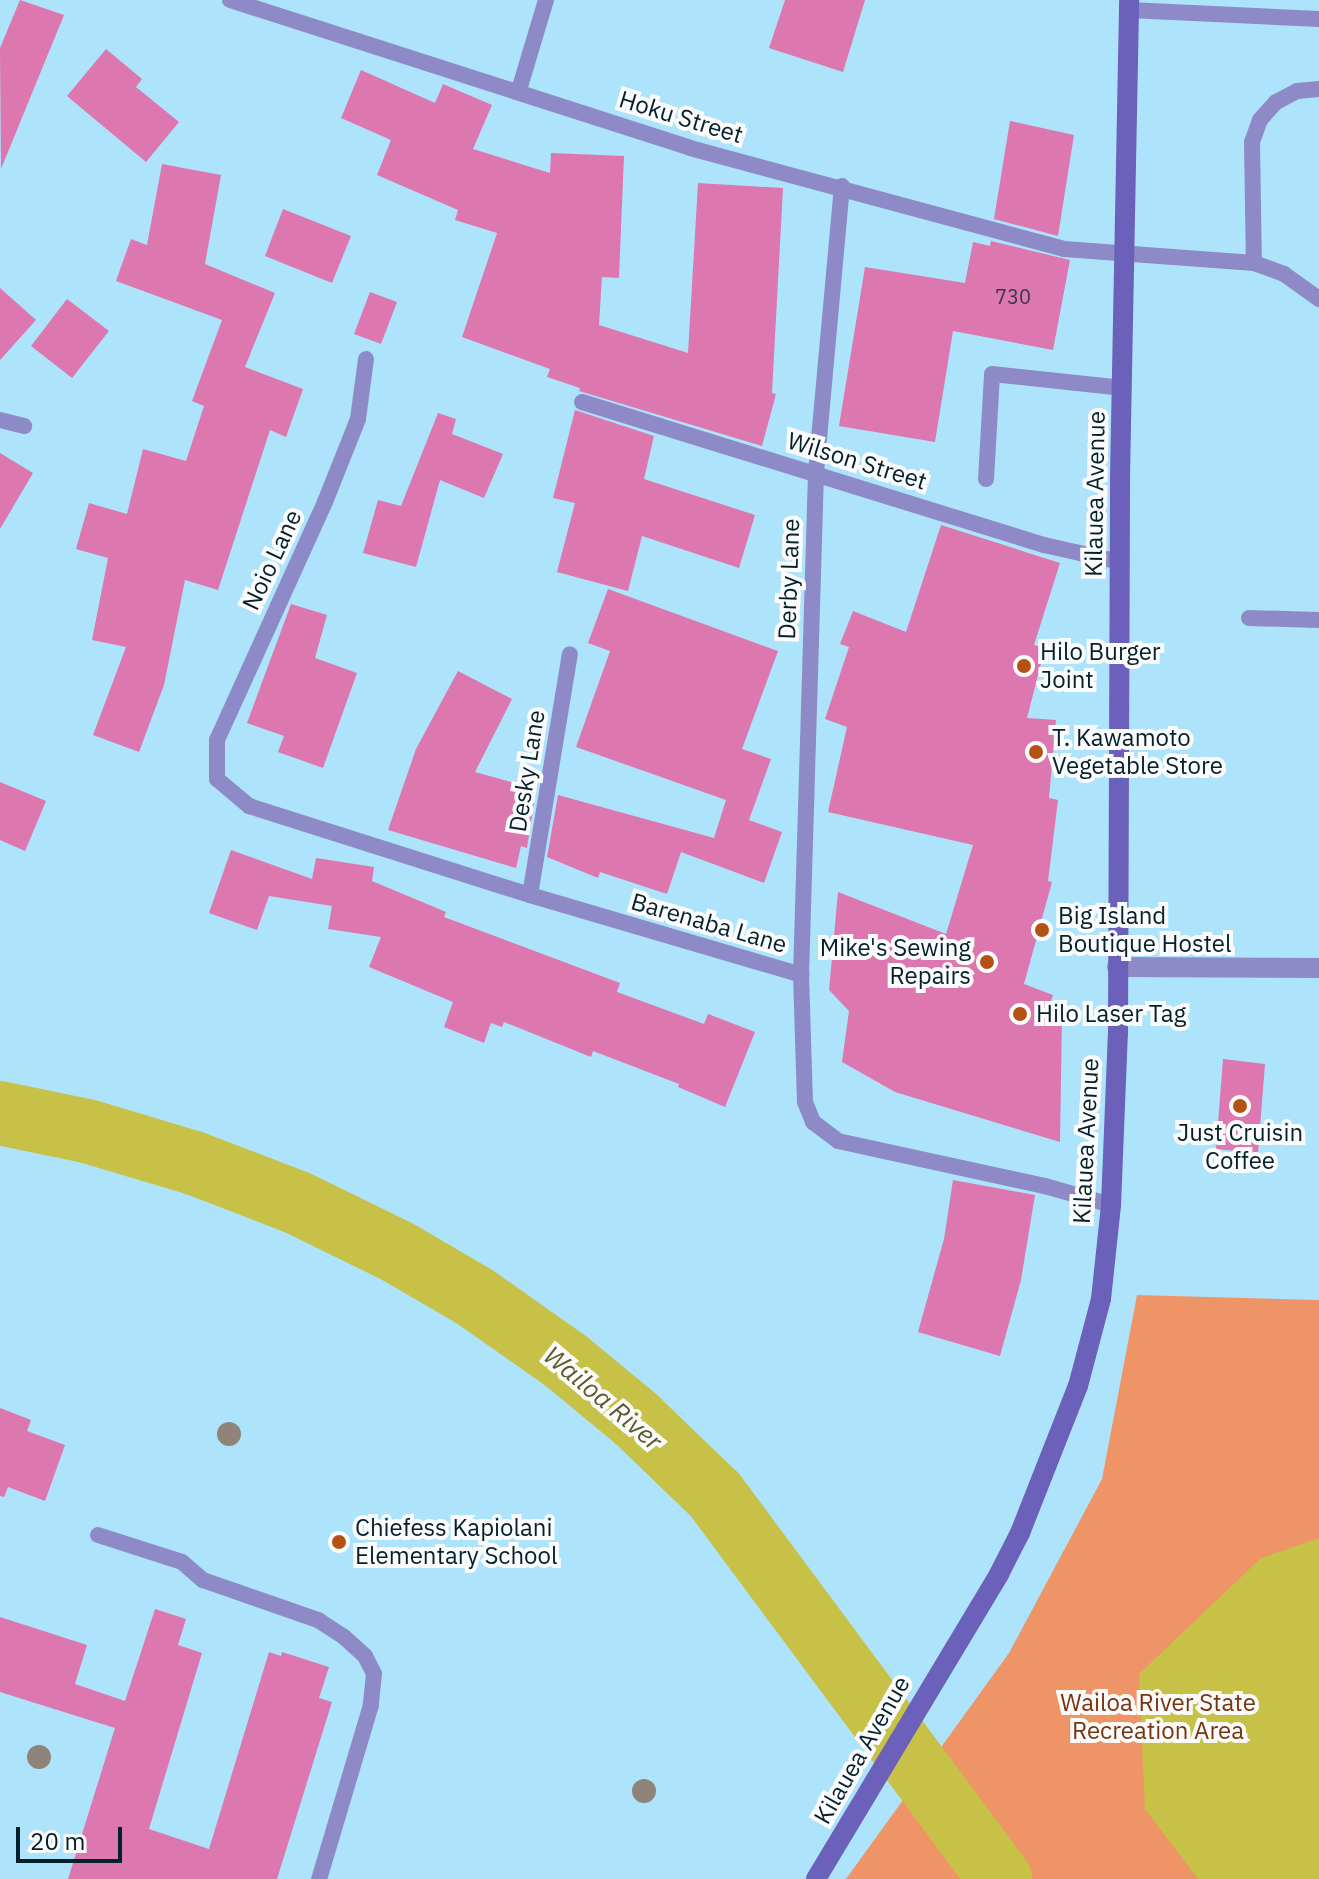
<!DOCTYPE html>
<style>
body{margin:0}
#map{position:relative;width:1319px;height:1879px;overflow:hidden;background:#aee4fb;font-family:"IBM Plex Sans",sans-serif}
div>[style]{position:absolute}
.green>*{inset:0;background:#ef9467}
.water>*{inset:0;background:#c7c148}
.river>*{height:64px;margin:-32px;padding:0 32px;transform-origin:32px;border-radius:32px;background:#c7c148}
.building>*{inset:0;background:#dc77af}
.lane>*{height:16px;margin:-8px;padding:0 8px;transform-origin:8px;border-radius:8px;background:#8e8ac7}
.street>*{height:20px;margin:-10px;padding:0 10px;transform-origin:10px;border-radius:10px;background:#8e8ac7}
.secondary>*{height:20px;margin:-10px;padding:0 10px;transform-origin:10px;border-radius:10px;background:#6b60ba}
.trees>*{width:24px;height:24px;margin:-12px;border-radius:50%;background:#8f847a}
.dots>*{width:22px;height:22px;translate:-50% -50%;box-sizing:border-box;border:4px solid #fbfbfb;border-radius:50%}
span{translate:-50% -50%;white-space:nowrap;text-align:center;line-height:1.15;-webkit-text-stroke:8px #fbfbfb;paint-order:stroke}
.number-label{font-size:20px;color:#3a364c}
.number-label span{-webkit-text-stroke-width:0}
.street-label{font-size:24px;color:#04202b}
.poi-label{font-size:24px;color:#04202b}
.left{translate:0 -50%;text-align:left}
.right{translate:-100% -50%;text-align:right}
.park-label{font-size:24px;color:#763510}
.water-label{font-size:26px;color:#5c5a2a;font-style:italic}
.scale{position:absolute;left:16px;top:1827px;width:106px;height:36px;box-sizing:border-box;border:4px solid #04202b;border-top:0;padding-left:10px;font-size:24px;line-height:28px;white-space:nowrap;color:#04202b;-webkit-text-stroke:6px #fbfbfb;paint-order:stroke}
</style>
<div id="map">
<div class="green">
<i style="clip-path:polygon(1137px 1295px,1319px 1300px,1319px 1879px,846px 1879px,1009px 1653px,1102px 1479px)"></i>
</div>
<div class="water">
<i style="clip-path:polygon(1319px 1538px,1319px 1879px,1198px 1879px,1145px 1809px,1139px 1674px,1261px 1558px)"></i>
</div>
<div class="river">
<i style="left:0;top:1113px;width:89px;rotate:11.7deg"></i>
<i style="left:87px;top:1131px;width:112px;rotate:16.7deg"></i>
<i style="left:194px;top:1163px;width:111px;rotate:21deg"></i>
<i style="left:298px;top:1203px;width:111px;rotate:26.1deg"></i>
<i style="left:398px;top:1252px;width:89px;rotate:30.3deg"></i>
<i style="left:475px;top:1297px;width:111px;rotate:35.1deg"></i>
<i style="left:566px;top:1361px;width:89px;rotate:39.6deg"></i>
<i style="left:635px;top:1418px;width:111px;rotate:43.9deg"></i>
<i style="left:715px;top:1495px;width:478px;rotate:53.4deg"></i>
</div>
<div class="building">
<i style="clip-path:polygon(20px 0,64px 15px,1px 169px,0 48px)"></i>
<i style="clip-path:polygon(785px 0,865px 0,843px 72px,769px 48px)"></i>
<i style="clip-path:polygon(106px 49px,142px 79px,136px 87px,179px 122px,146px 162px,67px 96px)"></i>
<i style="clip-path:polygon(361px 70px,435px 103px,443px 84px,492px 105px,473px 149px,550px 173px,551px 153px,624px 156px,619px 278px,602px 277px,599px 325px,688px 353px,698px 183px,783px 188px,772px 393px,776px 394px,762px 446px,579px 391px,580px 388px,547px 377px,550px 369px,462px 337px,497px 233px,455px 220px,458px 210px,377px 175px,391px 140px,341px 118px)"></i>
<i style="clip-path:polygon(1010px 121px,1074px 135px,1058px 236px,994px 219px)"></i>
<i style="clip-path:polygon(162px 164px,221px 175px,205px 264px,275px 293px,245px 367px,303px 389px,286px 437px,270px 430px,218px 590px,185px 580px,164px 685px,139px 752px,93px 735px,126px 647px,92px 640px,108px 558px,76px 549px,89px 503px,127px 514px,143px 449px,186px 461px,204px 406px,192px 401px,222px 320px,116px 281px,131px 239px,147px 245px)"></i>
<i style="clip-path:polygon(283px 209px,351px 236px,332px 283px,265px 256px)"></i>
<i style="clip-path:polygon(991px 241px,1070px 260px,1053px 350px,953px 331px,935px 442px,839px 426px,865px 267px,965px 283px,973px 242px,990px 246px)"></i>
<i style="clip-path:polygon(0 288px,36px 320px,0 360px)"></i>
<i style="clip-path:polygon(370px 292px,397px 302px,381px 344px,354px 334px)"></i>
<i style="clip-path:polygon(67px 299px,109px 331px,72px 378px,31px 346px)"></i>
<i style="clip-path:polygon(575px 410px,654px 436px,644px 479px,755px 515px,739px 568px,642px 536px,628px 591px,557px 572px,575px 503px,553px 498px)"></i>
<i style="clip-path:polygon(438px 413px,456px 419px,452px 434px,503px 454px,484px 498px,440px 480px,416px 567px,363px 553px,378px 500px,401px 506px)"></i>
<i style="clip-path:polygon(0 453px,33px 473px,0 529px)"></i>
<i style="clip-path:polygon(941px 525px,1060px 563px,1034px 645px,1045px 648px,1027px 718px,1056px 720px,1049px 798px,1058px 800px,1048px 881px,1052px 882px,1024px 984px,1053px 995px,1047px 1014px,1062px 1017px,1060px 1142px,895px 1092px,842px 1062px,849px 1011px,829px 990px,838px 892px,946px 934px,973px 845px,828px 812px,847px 727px,825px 719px,849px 647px,840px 644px,853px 611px,906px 632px)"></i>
<i style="clip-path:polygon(608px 589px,778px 651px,742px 749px,771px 759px,749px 820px,782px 832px,764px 883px,681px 852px,667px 894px,600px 872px,598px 878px,547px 857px,558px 795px,714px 838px,726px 800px,576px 747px,610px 651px,588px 643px)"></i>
<i style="clip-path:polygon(291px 604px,327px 615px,315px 658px,357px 673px,323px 768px,278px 752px,284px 736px,247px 723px)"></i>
<i style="clip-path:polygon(458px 671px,512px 699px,475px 772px,536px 789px,527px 848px,521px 846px,516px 868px,388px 830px,416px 749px)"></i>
<i style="clip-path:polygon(0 782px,46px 801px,25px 851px,0 840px)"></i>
<i style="clip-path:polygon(231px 850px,312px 879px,316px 858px,374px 867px,372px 881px,446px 912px,444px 917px,620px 983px,617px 992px,704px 1024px,708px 1014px,755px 1032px,725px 1107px,678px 1087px,679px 1084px,593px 1051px,591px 1057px,504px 1022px,502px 1027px,491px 1023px,484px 1043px,444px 1027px,453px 1002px,369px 967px,381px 937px,328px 929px,332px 906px,269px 896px,257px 930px,209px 913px)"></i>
<i style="clip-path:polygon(1223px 1059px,1265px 1064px,1258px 1153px,1216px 1149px)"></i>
<i style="clip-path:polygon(953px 1180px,1035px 1195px,1021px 1280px,1000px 1356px,918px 1332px,944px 1239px)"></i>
<i style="clip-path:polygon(0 1408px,31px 1420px,27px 1431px,65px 1445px,45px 1501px,8px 1487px,4px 1497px,0 1496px)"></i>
<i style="clip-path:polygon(155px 1609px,186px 1619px,178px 1645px,202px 1653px,149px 1829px,209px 1849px,269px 1652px,281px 1656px,282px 1652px,329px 1667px,319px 1698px,332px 1702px,277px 1879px,68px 1879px,115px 1728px,0 1692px,0 1617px,87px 1645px,75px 1684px,125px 1701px)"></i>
</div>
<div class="lane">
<i style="left:230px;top:0;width:483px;rotate:17.8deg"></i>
<i style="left:690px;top:148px;width:387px;rotate:15.1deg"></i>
<i style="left:1064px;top:249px;width:191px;rotate:4.2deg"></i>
<i style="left:1129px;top:10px;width:190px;rotate:2.7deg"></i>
<i style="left:1319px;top:89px;width:22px;rotate:175deg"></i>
<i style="left:1297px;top:91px;width:24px;rotate:152deg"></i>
<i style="left:1276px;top:102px;width:24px;rotate:132deg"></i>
<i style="left:1260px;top:120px;width:23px;rotate:110deg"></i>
<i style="left:1252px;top:142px;width:121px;rotate:89.1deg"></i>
<i style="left:1254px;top:263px;width:32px;rotate:20deg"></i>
<i style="left:1284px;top:274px;width:43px;rotate:35.5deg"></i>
<i style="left:519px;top:90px;width:94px;rotate:-73.3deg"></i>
<i style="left:842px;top:186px;width:288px;rotate:95.2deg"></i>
<i style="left:816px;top:473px;width:502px;rotate:91.71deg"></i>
<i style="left:801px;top:975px;width:127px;rotate:88.2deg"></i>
<i style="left:805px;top:1102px;width:22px;rotate:68deg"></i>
<i style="left:813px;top:1122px;width:31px;rotate:37deg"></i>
<i style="left:838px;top:1141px;width:212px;rotate:12.3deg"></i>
<i style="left:1045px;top:1186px;width:69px;rotate:16.1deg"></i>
<i style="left:366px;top:359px;width:61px;rotate:97.6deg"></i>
<i style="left:358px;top:419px;width:89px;rotate:111.7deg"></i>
<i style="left:325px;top:502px;width:261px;rotate:114.4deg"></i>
<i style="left:217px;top:740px;width:39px;rotate:90deg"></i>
<i style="left:217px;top:779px;width:42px;rotate:40.2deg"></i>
<i style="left:249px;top:806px;width:295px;rotate:17.6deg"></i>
<i style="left:530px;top:895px;width:283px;rotate:16.4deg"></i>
<i style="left:582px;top:402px;width:484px;rotate:17.2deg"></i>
<i style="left:1044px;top:545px;width:78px;rotate:12.6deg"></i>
<i style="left:0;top:420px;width:25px;rotate:14deg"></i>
<i style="left:986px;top:479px;width:105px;rotate:-86.7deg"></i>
<i style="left:992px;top:374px;width:132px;rotate:6.1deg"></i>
<i style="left:1249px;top:618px;width:70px;rotate:1.6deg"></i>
<i style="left:530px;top:895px;width:244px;rotate:-80.6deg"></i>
<i style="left:98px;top:1535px;width:88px;rotate:17.8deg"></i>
<i style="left:182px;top:1562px;width:28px;rotate:41deg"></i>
<i style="left:203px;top:1580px;width:122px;rotate:19.2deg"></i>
<i style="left:318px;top:1620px;width:31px;rotate:33deg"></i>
<i style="left:344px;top:1637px;width:28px;rotate:42deg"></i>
<i style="left:365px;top:1656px;width:20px;rotate:63deg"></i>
<i style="left:374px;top:1674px;width:31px;rotate:96deg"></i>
<i style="left:371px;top:1705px;width:182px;rotate:106.6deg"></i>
</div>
<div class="street">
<i style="left:1117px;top:967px;width:202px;rotate:0.3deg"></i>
</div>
<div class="secondary">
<i style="left:816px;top:1879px;width:356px;rotate:-59deg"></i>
<i style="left:999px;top:1574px;width:46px;rotate:-62.9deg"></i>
<i style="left:1020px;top:1533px;width:158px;rotate:-68.5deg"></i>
<i style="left:1078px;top:1386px;width:90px;rotate:-75.2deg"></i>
<i style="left:1101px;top:1299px;width:95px;rotate:-83.9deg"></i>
<i style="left:1111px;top:1205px;width:171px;rotate:-87.7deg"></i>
<i style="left:1118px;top:1034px;width:557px;rotate:-89.79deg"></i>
<i style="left:1120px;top:477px;width:477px;rotate:-88.9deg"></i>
</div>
<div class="trees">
<i style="left:229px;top:1434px"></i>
<i style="left:39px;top:1757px"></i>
<i style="left:644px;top:1791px"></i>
</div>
<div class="dots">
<i style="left:1024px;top:666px;background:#b45215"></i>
<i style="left:1036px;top:752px;background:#b45215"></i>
<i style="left:1042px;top:930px;background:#b45215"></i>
<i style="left:987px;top:962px;background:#b45215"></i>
<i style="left:1020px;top:1014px;background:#b45215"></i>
<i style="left:1240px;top:1106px;background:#b45215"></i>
<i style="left:339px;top:1542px;background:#b45215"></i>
</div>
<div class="number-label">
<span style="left:1013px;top:296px">730</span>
</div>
<div class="street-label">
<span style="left:681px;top:117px;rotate:17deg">Hoku Street</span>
<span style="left:857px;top:461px;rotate:17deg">Wilson Street</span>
<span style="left:1095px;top:494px;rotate:-89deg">Kilauea Avenue</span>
<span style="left:272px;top:560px;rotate:-65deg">Noio Lane</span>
<span style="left:789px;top:579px;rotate:-88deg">Derby Lane</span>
<span style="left:527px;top:771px;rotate:-81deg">Desky Lane</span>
<span style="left:709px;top:923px;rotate:16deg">Barenaba Lane</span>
<span style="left:1086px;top:1141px;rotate:-87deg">Kilauea Avenue</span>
<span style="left:862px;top:1750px;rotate:-60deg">Kilauea Avenue</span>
</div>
<div class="poi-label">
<span class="left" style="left:1040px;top:666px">Hilo Burger<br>Joint</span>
<span class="left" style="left:1052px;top:752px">T. Kawamoto<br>Vegetable Store</span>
<span class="left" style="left:1058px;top:930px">Big Island<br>Boutique Hostel</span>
<span class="right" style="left:971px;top:962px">Mike's Sewing<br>Repairs</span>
<span class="left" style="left:1036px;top:1014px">Hilo Laser Tag</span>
<span style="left:1240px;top:1147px">Just Cruisin<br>Coffee</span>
<span class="left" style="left:355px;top:1542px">Chiefess Kapiolani<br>Elementary School</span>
</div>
<div class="park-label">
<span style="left:1158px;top:1717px">Wailoa River State<br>Recreation Area</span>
</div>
<div class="water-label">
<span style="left:603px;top:1398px;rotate:40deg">Wailoa River</span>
</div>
<div class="scale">20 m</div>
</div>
